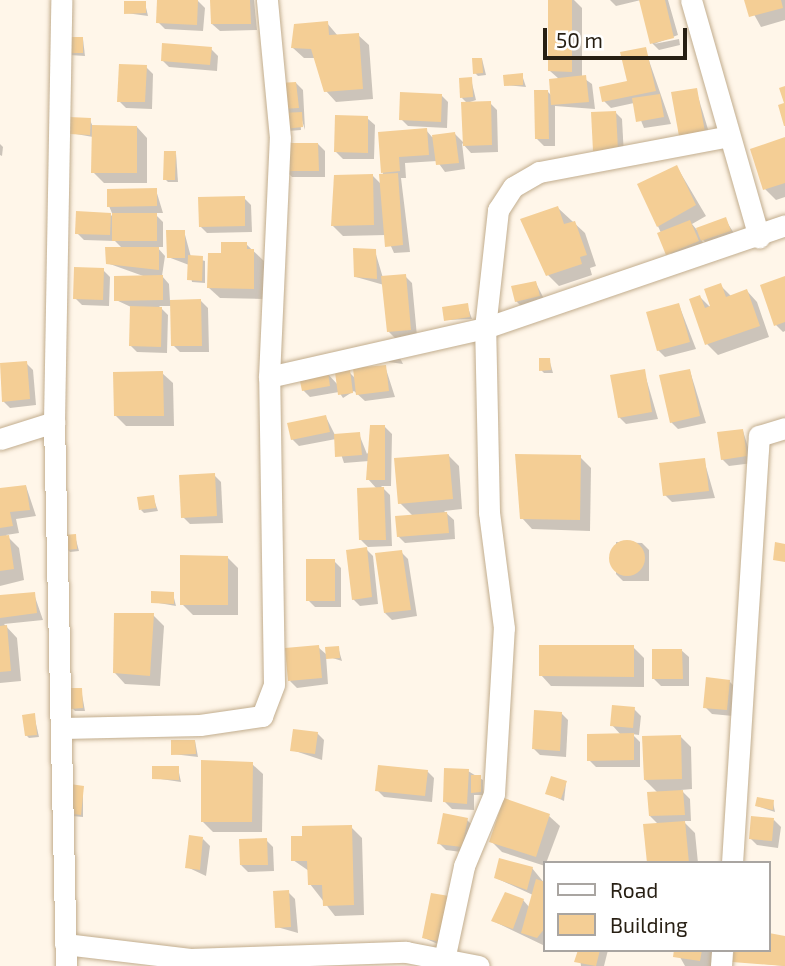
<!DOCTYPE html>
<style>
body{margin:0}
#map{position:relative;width:785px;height:966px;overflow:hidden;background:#fff6e9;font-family:"Exo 2",sans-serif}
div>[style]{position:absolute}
.shadow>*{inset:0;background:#0003}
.building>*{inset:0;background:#f4ce95}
.round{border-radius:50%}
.roads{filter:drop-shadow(0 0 2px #c2ad8e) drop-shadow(0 0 2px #c2ad8e)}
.minor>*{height:21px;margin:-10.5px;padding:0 10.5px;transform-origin:10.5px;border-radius:10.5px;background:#fff}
span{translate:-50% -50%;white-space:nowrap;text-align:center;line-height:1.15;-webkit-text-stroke:5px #fff;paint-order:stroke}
.legend{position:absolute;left:543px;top:861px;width:228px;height:91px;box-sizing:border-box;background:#fff;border:2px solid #a9a5a1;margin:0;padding:9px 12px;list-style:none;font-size:21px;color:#271f13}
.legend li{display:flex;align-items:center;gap:14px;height:35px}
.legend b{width:35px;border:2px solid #a9a5a1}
.scale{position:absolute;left:543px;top:28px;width:144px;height:32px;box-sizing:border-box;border:4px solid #271f13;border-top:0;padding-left:9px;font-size:21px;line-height:24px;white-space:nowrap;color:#271f13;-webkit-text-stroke:5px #fff;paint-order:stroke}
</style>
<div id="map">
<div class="shadow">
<i style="clip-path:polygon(159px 0,198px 1px,205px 8px,203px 31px,165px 29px,158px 22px)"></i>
<i style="clip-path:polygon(212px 0,254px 0,257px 30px,220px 31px,212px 24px)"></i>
<i style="clip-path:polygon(549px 0,574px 0,582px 8px,582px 77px,592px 84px,595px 109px,555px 106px,555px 146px,544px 146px,537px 139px,548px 92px,552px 96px,559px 79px,550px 71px)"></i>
<i style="clip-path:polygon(610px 0,668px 0,678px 35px,654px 44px,679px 39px,680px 45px,659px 50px,652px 43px,641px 0,616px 6px)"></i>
<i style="clip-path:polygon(746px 0,785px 0,785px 20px,761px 27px)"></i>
<i style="clip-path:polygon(145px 3px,148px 16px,126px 13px)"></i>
<i style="clip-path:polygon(327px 23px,338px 36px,358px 35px,369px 45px,373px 99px,336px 102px,326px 91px,316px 58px,304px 58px,293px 48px)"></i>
<i style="clip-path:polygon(83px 39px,85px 56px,69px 55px,66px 52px)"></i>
<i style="clip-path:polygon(211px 49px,218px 56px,217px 71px,169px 67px,162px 60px)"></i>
<i style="clip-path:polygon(645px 49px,671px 124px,644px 128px,634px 103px,611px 108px,604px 101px,629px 83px)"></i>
<i style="clip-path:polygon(482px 59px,486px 75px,478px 76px,475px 73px)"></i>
<i style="clip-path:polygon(146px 67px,153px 74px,152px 109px,126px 108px,119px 101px)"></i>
<i style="clip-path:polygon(522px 75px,526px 87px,505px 85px)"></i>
<i style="clip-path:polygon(471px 79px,476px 100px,467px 103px,462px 98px)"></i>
<i style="clip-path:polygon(296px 83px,303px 90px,305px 130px,300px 114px,301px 130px,288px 131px,283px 109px)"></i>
<i style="clip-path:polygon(696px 90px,711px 139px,688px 142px)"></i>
<i style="clip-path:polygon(441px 95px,448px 102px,447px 128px,408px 126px,401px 119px)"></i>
<i style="clip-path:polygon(490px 103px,497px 110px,498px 152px,471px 153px,462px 143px,465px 169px,445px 172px,437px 161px,405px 163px,406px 178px,401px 178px,410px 252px,394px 253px,386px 235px,343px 236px,332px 225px,372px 175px,382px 185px,383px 172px,426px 130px,432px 137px,455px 134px,464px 143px)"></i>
<i style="clip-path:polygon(615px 112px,622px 119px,624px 156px,602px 157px)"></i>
<i style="clip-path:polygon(367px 118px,375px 125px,374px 159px,343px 159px,336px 152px)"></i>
<i style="clip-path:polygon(90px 120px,93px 127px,137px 127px,147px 138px,147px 183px,104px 183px,93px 172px,93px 137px,70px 133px)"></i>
<i style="clip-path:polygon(785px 139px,785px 197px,776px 200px,765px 189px)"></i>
<i style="clip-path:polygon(0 144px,3px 147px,2px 156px,0 155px)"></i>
<i style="clip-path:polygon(318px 144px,325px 151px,325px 177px,292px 177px,285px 170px)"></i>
<i style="clip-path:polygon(176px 153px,178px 182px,168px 182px,165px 179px)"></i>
<i style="clip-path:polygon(677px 167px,706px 216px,692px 224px,697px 230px,725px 219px,737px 238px,710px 247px,701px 238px,705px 248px,674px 261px,639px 185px)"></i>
<i style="clip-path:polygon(156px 190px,163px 213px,154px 213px,163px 222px,163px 247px,157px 247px,165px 256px,162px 276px,169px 284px,170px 301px,201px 301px,208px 308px,209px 352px,180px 352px,173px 345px,172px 306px,159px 306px,168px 315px,167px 353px,137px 352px,130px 345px,131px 307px,116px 300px,146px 277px,107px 263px,123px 249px,115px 241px,84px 240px,77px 233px,110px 214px,114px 218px,109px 206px)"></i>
<i style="clip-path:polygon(244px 198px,251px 205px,252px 232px,207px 233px,200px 226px)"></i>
<i style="clip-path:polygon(558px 208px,585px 233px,596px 266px,590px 268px,592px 275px,559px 286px,548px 275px)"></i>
<i style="clip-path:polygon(184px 231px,191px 257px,205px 261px,205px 283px,192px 282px,189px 265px,168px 257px)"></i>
<i style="clip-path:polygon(246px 244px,264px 261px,264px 299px,220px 298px,209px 288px,223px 255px)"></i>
<i style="clip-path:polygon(375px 251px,383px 278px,405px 276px,412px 283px,417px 336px,395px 338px,388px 331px,384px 285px,356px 277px)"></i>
<i style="clip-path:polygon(103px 270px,110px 277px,109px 306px,82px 305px,75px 298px)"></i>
<i style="clip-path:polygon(785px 278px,785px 331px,783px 332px,776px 325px)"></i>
<i style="clip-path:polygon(536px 283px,546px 303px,523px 308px,516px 301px)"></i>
<i style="clip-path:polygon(720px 285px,732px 297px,747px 291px,757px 302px,769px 337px,718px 355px,707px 344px,700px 297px,714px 311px)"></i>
<i style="clip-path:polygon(467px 305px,472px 319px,446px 320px)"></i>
<i style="clip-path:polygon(679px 305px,696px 349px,665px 357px,658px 350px)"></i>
<i style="clip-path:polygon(399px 356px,403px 364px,389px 362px,389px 357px)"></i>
<i style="clip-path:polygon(549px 359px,553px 373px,544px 373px,541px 370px)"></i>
<i style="clip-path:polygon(26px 363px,33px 370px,36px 405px,10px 408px,3px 401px)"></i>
<i style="clip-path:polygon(385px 366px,395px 397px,365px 401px,354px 391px,343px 398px,339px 392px,310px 397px,303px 390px,327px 373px,338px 385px,349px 372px,356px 379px)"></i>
<i style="clip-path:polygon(644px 371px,658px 419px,626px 424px,619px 417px)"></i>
<i style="clip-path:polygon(690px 371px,706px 423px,678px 429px,671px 422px)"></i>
<i style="clip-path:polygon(162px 373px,173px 383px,174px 426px,126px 426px,116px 416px)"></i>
<i style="clip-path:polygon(326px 417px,335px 435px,359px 434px,367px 454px,385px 427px,392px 434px,391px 486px,381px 486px,390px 495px,392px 546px,368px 547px,361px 540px,377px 489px,368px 479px,369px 461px,344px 463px,336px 439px,299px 446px,292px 439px)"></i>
<i style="clip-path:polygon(743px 431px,753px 463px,729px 466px,722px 459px)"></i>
<i style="clip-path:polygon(448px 455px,459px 466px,462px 509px,444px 511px,454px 520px,455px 539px,405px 543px,398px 536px,413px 516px,400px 503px)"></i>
<i style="clip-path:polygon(517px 456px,580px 457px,591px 468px,590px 531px,532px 529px,522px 518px)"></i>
<i style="clip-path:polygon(704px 460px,715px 498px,672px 502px,665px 495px)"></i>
<i style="clip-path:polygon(214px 475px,221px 482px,223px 523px,190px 524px,183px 517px)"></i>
<i style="clip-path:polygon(26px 486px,36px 516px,16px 519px,19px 533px,6px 535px,19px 548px,24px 580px,0 586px,0 490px)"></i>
<i style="clip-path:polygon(153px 497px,158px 511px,144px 513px,141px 510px)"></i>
<i style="clip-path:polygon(75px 536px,79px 551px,70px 552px,67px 549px)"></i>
<i style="clip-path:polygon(616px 542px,642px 543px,649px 550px,649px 581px,623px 581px,616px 574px)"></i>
<i style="clip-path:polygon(366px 549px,373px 556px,378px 604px,360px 606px,353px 599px)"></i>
<i style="clip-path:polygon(401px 552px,408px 559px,417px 616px,392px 620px,385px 613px)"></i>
<i style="clip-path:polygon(227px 557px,238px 568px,238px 615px,193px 615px,182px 604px)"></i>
<i style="clip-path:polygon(334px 561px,341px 568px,341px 607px,315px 607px,308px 600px)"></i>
<i style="clip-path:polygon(34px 594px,43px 620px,4px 624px,17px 638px,21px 681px,0 683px,0 597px)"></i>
<i style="clip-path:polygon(173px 594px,176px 606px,153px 602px)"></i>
<i style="clip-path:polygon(153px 615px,164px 626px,160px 686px,125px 684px,115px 673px)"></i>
<i style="clip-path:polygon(318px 647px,327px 655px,338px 647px,342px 661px,326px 656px,328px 684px,297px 688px,290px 681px)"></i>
<i style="clip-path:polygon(633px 647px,644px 658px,644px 687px,551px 686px,541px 675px)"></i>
<i style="clip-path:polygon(681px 650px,689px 657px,689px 686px,661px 686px,654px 679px)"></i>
<i style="clip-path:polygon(729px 681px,736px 688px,733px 716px,712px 714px,705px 707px)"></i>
<i style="clip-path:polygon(81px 689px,85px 711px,75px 711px,72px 708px)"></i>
<i style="clip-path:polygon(634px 709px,641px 716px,639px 735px,632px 734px,640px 742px,640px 767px,596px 767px,589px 760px,621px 735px,612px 725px)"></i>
<i style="clip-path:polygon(561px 713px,568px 720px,566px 757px,540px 755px,533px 748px)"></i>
<i style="clip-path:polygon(34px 715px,39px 737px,29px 738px,26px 735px)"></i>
<i style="clip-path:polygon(317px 733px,324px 740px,322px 760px,292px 750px)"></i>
<i style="clip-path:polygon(680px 736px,691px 747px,692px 789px,681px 790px,690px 799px,691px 821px,683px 821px,695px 833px,698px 863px,648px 863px,659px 825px,650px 816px,658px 793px,645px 780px)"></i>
<i style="clip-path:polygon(195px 741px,198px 757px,173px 754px)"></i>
<i style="clip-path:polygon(252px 764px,263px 774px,262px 832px,213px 832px,202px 821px)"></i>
<i style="clip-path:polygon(178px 768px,181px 782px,154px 778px)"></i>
<i style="clip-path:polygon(427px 771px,434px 778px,432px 802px,384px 797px,377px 790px)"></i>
<i style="clip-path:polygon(468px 771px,483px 780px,483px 795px,474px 795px,474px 810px,452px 809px,445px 802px)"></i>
<i style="clip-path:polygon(566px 783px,564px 801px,547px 793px)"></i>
<i style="clip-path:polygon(83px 787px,83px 817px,72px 816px)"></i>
<i style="clip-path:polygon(773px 802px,775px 812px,757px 806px)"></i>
<i style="clip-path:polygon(549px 816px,560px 826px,545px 866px,502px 852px,491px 841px)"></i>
<i style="clip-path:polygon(467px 820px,474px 827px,469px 853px,446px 850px,439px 843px)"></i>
<i style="clip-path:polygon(774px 820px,781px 827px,778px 848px,757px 845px,750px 838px)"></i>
<i style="clip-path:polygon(351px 827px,362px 838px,364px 915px,335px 916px,310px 884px,309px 871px,293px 860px,304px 837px)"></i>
<i style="clip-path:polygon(203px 839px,210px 846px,206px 876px,187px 867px)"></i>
<i style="clip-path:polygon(266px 840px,273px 847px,274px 871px,248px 872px,241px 865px)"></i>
<i style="clip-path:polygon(532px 868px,545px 884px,545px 946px,493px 921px,523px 900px,530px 908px,533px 895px,496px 878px)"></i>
<i style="clip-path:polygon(288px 892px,295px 899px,298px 933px,277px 927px)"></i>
<i style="clip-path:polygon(432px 895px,447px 948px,424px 938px)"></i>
<i style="clip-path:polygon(785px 937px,785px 966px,734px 961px,769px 950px)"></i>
<i style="clip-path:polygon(579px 950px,608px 950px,604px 966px,581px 966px)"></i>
<i style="clip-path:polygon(676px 950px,714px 950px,712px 966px,685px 966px)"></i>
</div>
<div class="building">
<i style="clip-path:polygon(157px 0,198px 0,197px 25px,156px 23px)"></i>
<i style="clip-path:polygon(210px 0,250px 0,251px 24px,211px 24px)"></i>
<i style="clip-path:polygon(548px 0,572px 0,572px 72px,548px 71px)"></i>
<i style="clip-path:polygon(639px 0,665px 0,674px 38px,650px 44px)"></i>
<i style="clip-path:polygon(744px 0,781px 0,783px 8px,749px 17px)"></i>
<i style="clip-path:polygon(124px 1px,146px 1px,146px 13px,124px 14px)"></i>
<i style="clip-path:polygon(328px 21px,329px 35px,359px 33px,363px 89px,324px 92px,311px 49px,291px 48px,294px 24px)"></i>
<i style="clip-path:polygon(65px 37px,83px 37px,83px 53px,64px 53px)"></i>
<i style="clip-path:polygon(162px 43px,212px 47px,210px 65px,161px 61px)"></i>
<i style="clip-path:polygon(646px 47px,656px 91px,602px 102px,599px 87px,627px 81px,620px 52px)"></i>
<i style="clip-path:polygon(472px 58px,482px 58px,483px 73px,473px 74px)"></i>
<i style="clip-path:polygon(119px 64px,147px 65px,145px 102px,117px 102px)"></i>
<i style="clip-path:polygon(523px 73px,523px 85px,504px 86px,503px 75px)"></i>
<i style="clip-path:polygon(586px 75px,589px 102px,551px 105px,549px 79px)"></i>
<i style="clip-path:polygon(472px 77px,473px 97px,460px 98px,459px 78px)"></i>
<i style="clip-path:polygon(296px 82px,299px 108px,282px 109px,279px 83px)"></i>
<i style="clip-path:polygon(785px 86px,785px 126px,784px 126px,778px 105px,784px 103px,779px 88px)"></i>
<i style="clip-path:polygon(697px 88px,705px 132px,679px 136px,671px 92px)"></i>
<i style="clip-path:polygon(534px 90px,548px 90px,549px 139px,535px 139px)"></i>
<i style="clip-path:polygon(400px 92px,442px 94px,441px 122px,399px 120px)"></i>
<i style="clip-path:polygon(660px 94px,664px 117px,636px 122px,632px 98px)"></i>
<i style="clip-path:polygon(491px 101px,492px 145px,463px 146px,461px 102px)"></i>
<i style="clip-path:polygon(616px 111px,618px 150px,593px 151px,591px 112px)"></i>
<i style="clip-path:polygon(302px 112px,303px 127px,283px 129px,282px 113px)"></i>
<i style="clip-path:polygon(335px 115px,368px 116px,368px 153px,334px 152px)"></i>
<i style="clip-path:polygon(69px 117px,91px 118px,90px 135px,69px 134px)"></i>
<i style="clip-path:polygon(92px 125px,137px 126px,137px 173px,91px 173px)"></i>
<i style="clip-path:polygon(427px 128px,429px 155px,399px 157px,400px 171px,381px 173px,378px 132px)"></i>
<i style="clip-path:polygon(455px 132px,459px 163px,436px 165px,432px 135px)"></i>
<i style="clip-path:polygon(785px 137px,785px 183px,763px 190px,750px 149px)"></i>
<i style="clip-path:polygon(283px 143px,318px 143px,319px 171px,283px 171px)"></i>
<i style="clip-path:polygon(164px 151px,176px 151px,175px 180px,163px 180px)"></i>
<i style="clip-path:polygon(677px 165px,696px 205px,657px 227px,637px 184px)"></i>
<i style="clip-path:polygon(398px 173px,403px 245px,385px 247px,379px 174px)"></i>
<i style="clip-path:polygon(373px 174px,374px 225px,331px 226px,334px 175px)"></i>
<i style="clip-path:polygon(157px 188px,157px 206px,107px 207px,107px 189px)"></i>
<i style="clip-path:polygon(245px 196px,245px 226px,199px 227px,198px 197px)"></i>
<i style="clip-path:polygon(558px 206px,564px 224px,575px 221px,587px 255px,580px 257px,582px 264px,546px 276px,520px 219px)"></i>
<i style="clip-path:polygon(76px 211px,111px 213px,110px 235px,75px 234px)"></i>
<i style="clip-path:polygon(112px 213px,157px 213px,157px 241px,112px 241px)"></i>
<i style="clip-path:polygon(726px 217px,731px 231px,701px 241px,696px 228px)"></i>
<i style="clip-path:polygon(690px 220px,699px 241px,666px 255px,657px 233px)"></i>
<i style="clip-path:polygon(166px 230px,185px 230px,185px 258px,167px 258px)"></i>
<i style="clip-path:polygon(221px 242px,247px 242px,247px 249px,254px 249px,254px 289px,207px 288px,208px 253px,221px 253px)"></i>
<i style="clip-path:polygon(105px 247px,159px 247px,159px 270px,106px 264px)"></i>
<i style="clip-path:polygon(353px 248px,376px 249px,377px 279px,354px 277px)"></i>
<i style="clip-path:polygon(188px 255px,203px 256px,202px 281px,187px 280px)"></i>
<i style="clip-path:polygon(74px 267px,104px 268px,103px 300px,73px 299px)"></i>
<i style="clip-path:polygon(406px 274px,411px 330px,387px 332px,381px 276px)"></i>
<i style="clip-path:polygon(163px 275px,163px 300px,114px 301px,114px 276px)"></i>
<i style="clip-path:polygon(785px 276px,785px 322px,774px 326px,760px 285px)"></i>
<i style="clip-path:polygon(536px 281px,540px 296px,515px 302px,511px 286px)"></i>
<i style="clip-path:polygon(721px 283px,726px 297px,747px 289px,760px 326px,705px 345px,689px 299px,700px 295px,705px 308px,710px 306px,704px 289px)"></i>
<i style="clip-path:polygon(201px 299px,202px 346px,171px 346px,170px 300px)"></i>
<i style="clip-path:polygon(468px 303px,470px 317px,444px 321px,442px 307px)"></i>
<i style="clip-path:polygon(679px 303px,690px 342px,657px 351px,646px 312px)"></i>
<i style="clip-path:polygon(130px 306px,162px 307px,161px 347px,129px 346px)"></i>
<i style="clip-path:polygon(539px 358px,550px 358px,551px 370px,539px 371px)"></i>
<i style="clip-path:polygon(27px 361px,30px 399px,2px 402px,0 363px)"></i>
<i style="clip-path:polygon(386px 365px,389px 391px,356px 395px,353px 368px)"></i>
<i style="clip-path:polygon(645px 369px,652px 412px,618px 418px,610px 375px)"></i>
<i style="clip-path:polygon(690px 369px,700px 416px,670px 423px,659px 375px)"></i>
<i style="clip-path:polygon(350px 370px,353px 393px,338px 395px,335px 372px)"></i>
<i style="clip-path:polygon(163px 371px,164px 416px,114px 416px,113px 372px)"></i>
<i style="clip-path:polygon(328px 372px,330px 386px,302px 391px,299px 376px)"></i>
<i style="clip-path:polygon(326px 415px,330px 432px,291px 440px,287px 423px)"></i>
<i style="clip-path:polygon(370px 425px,385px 425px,385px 480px,366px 480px)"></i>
<i style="clip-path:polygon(743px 429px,747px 456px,721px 460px,717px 432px)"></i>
<i style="clip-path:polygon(360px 432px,362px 455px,335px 457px,334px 434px)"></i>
<i style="clip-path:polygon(449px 454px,453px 499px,398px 504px,394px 458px)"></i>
<i style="clip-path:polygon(515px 454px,581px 455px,580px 520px,520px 519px)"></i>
<i style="clip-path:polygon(705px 458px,709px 491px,663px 496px,659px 463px)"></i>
<i style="clip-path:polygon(215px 473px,217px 516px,181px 518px,179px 475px)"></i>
<i style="clip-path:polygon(26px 485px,30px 510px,10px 512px,13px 526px,0 528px,0 488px)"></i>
<i style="clip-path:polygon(384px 487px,386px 540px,359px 540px,357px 488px)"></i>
<i style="clip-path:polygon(154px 495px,156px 508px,139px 510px,137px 497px)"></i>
<i style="clip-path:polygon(447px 512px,449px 533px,397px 537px,395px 516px)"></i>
<i style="clip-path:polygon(76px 534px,77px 549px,65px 550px,64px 535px)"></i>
<i style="clip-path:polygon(9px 535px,14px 569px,0 571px,0 536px)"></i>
<i class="round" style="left:609px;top:540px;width:36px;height:36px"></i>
<i style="clip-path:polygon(775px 542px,785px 544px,785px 562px,773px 560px)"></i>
<i style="clip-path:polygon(367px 547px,372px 597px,352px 600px,346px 550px)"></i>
<i style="clip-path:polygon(402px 550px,411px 610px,384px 613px,375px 553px)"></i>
<i style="clip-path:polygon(180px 555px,228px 556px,228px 605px,180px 605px)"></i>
<i style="clip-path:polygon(306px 559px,335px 559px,335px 601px,306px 601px)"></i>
<i style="clip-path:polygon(151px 591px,174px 592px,174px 604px,151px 603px)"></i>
<i style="clip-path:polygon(35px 592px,37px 613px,0 618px,0 595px)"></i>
<i style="clip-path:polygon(114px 613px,154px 613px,150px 676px,113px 673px)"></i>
<i style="clip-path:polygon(7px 625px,11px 671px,0 672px,0 626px)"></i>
<i style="clip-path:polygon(319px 645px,322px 678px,288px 681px,285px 648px)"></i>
<i style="clip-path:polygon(539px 645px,634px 645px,634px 677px,539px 676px)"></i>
<i style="clip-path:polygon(339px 646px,340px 658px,326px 659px,325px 647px)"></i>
<i style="clip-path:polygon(652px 649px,682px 649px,683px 679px,652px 679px)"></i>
<i style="clip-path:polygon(706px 677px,730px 680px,727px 710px,703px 708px)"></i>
<i style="clip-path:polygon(69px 688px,82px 688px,83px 708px,70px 709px)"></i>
<i style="clip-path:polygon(612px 705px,635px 707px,633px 728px,610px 726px)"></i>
<i style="clip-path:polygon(534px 710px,562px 712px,560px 751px,532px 749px)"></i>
<i style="clip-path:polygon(35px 713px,37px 735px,25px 736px,22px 715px)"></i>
<i style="clip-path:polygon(293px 729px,318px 732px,315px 754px,290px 751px)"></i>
<i style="clip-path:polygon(634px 733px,634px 760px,587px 761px,587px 734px)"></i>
<i style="clip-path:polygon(681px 735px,682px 779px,644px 780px,642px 736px)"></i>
<i style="clip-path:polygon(171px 740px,195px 740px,196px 754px,171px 755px)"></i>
<i style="clip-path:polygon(201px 760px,253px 762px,252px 822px,201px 822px)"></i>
<i style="clip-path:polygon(378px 765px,428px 770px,425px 796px,375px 791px)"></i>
<i style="clip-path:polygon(152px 766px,179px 766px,179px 780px,152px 779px)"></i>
<i style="clip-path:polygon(444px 768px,469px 769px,467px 804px,443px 802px)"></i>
<i style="clip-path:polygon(471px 775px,481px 775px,481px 792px,471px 793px)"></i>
<i style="clip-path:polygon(551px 776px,567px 781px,561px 799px,545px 794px)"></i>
<i style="clip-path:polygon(70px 784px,84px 786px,81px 815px,67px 813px)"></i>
<i style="clip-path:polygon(683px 790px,685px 815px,649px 816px,647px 792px)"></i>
<i style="clip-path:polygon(757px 797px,774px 800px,773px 810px,755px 806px)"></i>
<i style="clip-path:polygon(504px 798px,550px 814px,536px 857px,489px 842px)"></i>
<i style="clip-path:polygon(443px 813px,468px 818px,462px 847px,437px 844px)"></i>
<i style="clip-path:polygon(751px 816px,774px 818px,772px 841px,749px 839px)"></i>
<i style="clip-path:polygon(685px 821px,689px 863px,647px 863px,643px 824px)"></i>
<i style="clip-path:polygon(352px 825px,354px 905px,323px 906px,322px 885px,308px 885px,307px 861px,291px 861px,291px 836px,302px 836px,302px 826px)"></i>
<i style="clip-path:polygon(189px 835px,203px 837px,200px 870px,185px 868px)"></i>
<i style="clip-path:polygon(267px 838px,268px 865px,240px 865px,239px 839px)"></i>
<i style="clip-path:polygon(499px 858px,533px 867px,527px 890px,494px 878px)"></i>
<i style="clip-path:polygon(536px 879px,545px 882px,545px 928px,537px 938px,521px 933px)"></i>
<i style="clip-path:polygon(289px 890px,291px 927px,275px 928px,273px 891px)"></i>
<i style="clip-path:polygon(505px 892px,524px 899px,513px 929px,491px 921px)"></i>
<i style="clip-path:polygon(431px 893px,449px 896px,441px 942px,422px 938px)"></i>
<i style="clip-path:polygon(769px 933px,785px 936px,785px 966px,732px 962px,734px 950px,769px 950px)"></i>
<i style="clip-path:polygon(578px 950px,600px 950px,596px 966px,574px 962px)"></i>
<i style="clip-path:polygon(674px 950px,702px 950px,700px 961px,673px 957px)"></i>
</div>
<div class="roads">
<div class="minor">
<i style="left:691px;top:0;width:247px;rotate:74deg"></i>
<i style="left:269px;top:377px;width:221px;rotate:-12.8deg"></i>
<i style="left:485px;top:328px;width:317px;rotate:-18.9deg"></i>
<i style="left:54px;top:422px;width:544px;rotate:88.74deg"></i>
<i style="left:0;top:439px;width:57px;rotate:-17.5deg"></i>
<i style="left:54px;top:422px;width:422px;rotate:-89deg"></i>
<i style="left:63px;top:728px;width:137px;rotate:-1.3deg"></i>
<i style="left:200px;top:725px;width:63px;rotate:-8.3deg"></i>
<i style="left:262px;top:716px;width:34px;rotate:-69deg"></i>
<i style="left:274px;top:684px;width:307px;rotate:-90.9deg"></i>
<i style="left:269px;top:377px;width:239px;rotate:-87.4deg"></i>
<i style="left:280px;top:138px;width:139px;rotate:-95.4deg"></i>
<i style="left:732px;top:863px;width:428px;rotate:-86.4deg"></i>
<i style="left:759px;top:436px;width:27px;rotate:-17deg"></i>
<i style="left:65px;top:944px;width:126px;rotate:6.8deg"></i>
<i style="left:190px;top:959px;width:216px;rotate:-1.9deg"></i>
<i style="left:406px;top:952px;width:74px;rotate:10.9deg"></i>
<i style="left:445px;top:955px;width:91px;rotate:-77.9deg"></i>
<i style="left:464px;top:866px;width:78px;rotate:-67.4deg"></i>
<i style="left:494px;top:794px;width:166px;rotate:-86.6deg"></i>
<i style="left:504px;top:628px;width:117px;rotate:-97.4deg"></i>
<i style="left:489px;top:512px;width:184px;rotate:-91.2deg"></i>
<i style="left:485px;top:328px;width:119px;rotate:-83.7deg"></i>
<i style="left:498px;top:210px;width:27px;rotate:-57deg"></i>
<i style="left:513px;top:187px;width:30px;rotate:-30deg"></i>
<i style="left:539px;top:172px;width:193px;rotate:-10.7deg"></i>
<i style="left:721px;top:966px;width:16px;rotate:-86deg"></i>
</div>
</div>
<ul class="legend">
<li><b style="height:9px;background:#fff"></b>Road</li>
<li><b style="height:19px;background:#f4ce95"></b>Building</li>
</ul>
<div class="scale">50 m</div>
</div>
